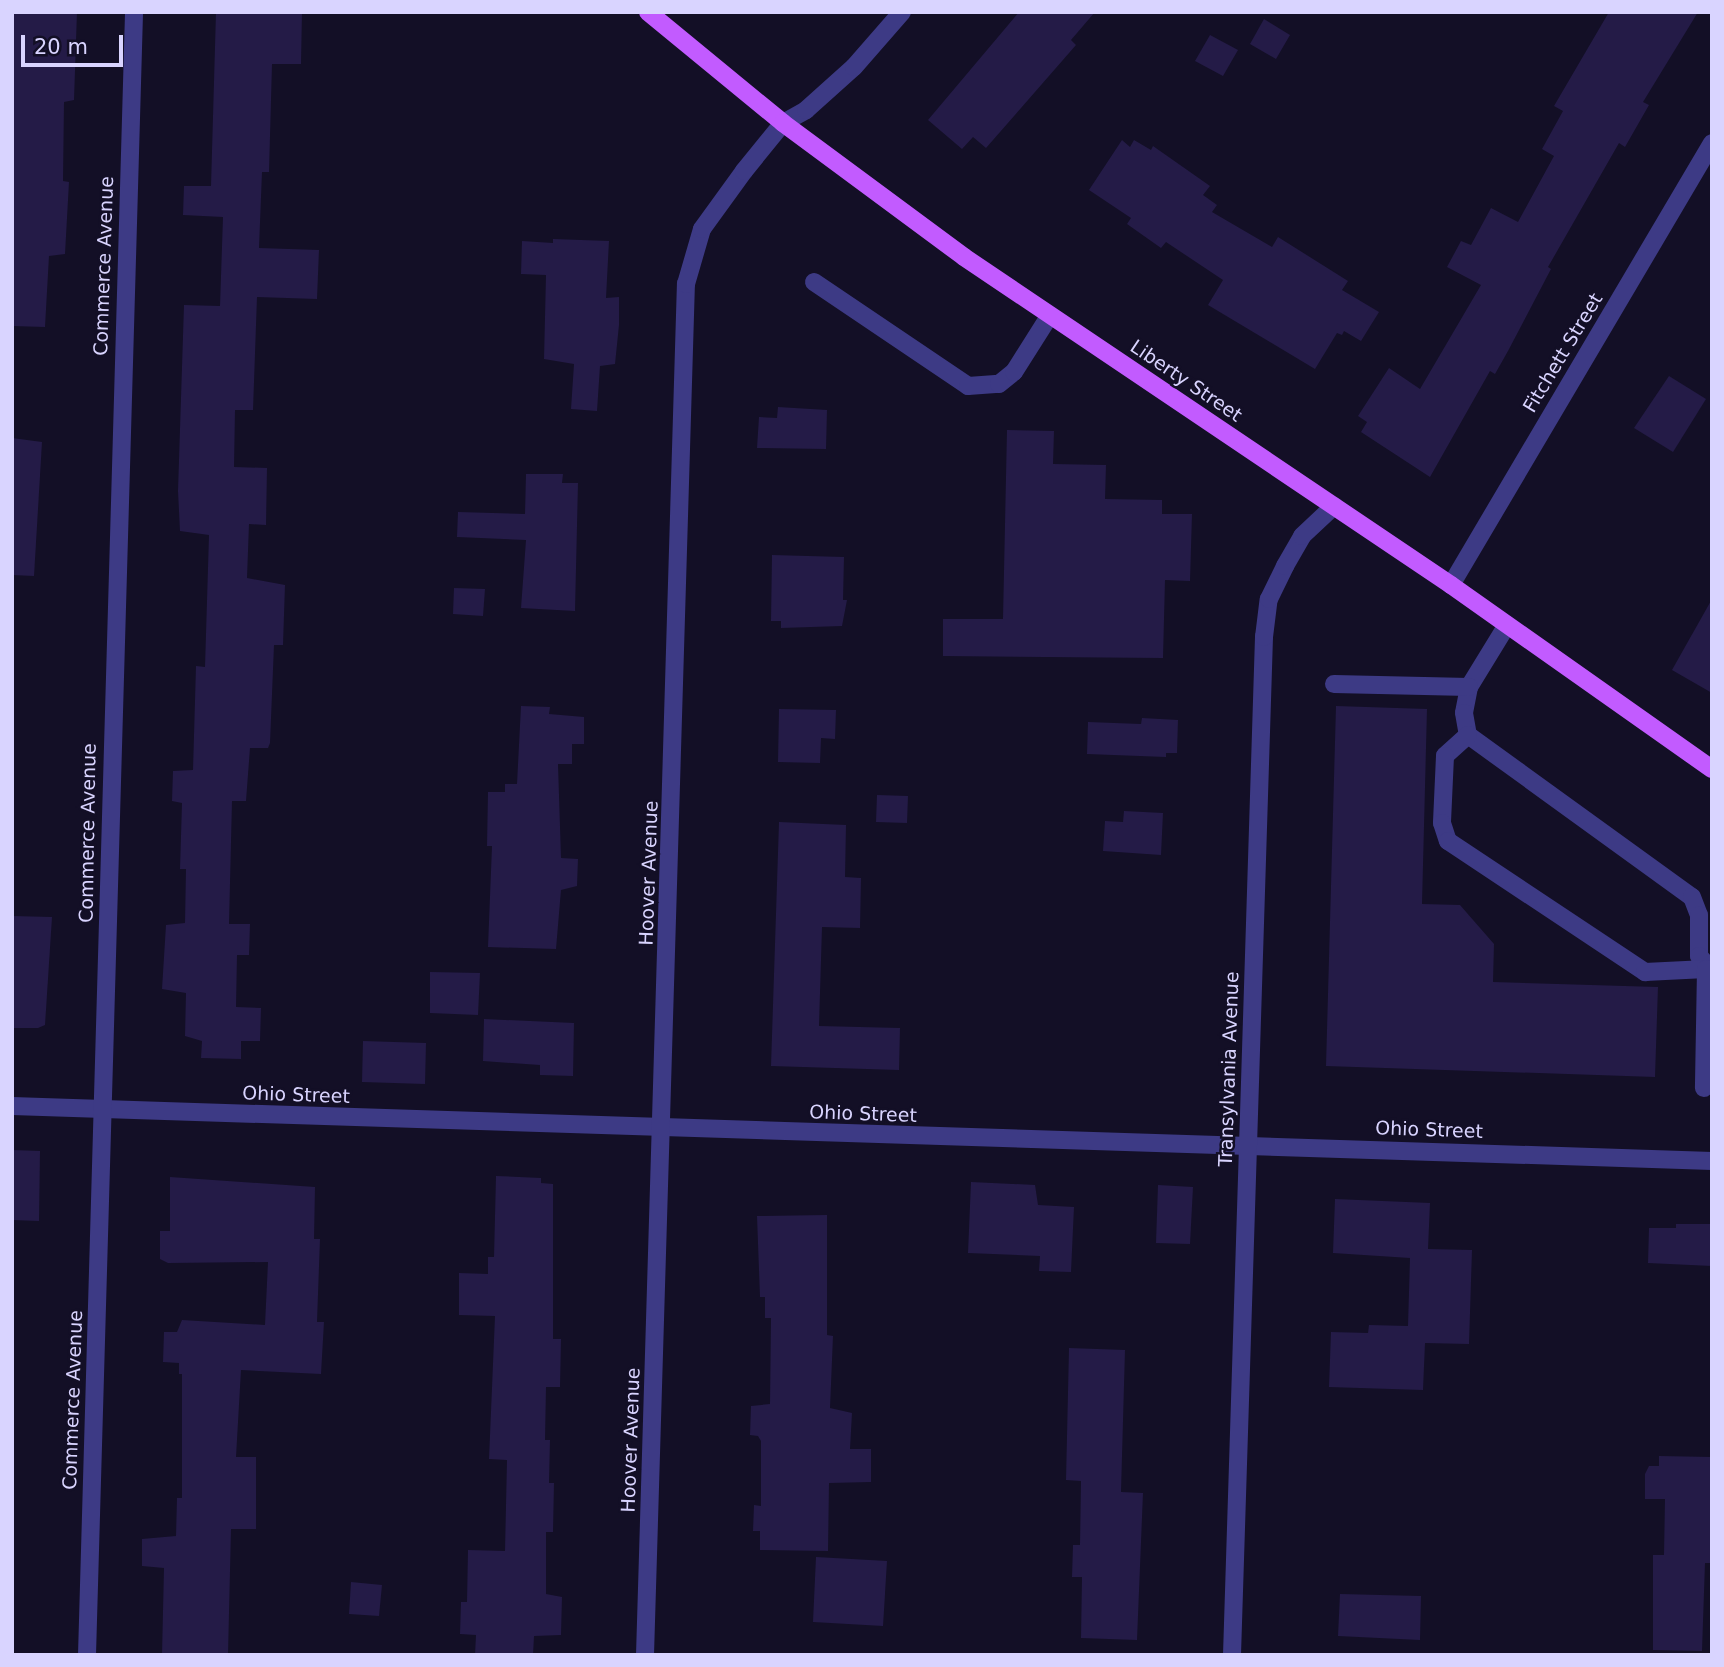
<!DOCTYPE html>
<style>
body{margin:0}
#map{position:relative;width:1724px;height:1667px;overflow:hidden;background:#130f26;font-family:"DejaVu Sans",sans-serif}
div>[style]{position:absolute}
.building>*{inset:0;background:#241b47}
.minor>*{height:18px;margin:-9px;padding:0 9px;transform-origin:9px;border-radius:9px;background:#3d3a85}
.major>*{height:18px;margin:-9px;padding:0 9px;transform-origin:9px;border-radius:9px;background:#c25bff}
span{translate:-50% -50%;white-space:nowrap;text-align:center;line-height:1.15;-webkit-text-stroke:5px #130f26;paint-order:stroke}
.street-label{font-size:19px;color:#d9d4ff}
.frame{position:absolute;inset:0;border:14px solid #d9d4ff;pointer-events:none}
.scale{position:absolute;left:21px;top:35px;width:102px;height:32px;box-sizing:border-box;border:4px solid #d9d4ff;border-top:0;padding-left:9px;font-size:21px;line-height:24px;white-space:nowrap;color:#d9d4ff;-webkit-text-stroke:5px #130f26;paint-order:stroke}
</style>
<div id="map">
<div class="building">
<i style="clip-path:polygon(12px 12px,77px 12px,74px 100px,64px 102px,63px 181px,69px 182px,65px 254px,49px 256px,45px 327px,12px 326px)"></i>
<i style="clip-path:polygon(216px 12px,302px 12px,301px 64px,272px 64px,269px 172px,262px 172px,259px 248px,319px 250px,317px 299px,257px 297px,253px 410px,235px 410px,234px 467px,267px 468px,266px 525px,249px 524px,247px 578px,285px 585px,283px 645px,274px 645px,270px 743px,268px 748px,250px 748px,246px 801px,232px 801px,229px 924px,250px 924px,249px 955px,237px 955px,236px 1007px,261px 1008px,260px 1041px,241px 1041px,241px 1059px,201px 1058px,202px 1041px,185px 1036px,186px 993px,162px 989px,166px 925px,185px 923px,186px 869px,180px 869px,182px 803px,172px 801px,173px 771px,193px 770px,196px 666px,205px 667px,209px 535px,180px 531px,178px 491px,184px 305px,220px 306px,223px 217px,183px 215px,184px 186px,211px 186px)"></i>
<i style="clip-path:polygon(1019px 12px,1095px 12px,1071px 40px,1076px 45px,986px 148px,973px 137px,962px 149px,928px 120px)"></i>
<i style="clip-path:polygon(1609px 12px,1698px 12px,1643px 102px,1649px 105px,1625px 147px,1619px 143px,1548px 267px,1551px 269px,1508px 351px,1495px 374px,1490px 371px,1430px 477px,1361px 432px,1367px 422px,1358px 416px,1389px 368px,1420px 389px,1481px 285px,1447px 267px,1461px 241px,1471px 245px,1491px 208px,1518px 222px,1554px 156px,1542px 149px,1563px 111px,1554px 106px)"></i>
<i style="clip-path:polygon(1264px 19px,1290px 35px,1276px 59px,1250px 44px)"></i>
<i style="clip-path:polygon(1210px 35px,1238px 50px,1223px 76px,1195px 61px)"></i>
<i style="clip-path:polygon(1122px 140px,1130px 147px,1134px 140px,1151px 150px,1153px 146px,1210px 186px,1203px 195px,1217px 205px,1212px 212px,1272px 247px,1278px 237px,1348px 281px,1342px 290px,1379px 312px,1361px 341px,1344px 331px,1342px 335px,1337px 333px,1315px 369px,1208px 305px,1223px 280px,1166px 242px,1161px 248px,1127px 224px,1131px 218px,1089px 190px)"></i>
<i style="clip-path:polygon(553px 239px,609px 241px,606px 298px,619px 297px,619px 325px,615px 364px,600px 366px,597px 411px,571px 409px,574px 364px,544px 359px,546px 275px,521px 274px,522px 241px,553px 243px)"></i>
<i style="clip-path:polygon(1669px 376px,1706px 399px,1673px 452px,1634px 428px)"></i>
<i style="clip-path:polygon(778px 407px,827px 410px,826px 449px,757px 448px,759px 417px,777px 418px)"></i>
<i style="clip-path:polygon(1007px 430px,1054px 431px,1053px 464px,1106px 465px,1105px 499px,1162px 500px,1162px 514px,1192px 514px,1190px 581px,1165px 580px,1163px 658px,943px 656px,943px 619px,1003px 619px)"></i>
<i style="clip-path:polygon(12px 438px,42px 442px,34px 576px,12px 575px)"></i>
<i style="clip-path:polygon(526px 474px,563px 474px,562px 483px,578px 483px,575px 611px,521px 608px,526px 540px,457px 537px,458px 512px,525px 514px)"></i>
<i style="clip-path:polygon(772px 555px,844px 557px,843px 600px,847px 600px,842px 626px,781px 628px,781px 621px,771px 621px)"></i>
<i style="clip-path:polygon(454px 588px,485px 589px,483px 616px,453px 614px)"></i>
<i style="clip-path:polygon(1712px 599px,1712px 693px,1672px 670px)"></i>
<i style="clip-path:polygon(521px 706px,550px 707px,549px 714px,584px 717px,584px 744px,572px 744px,572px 764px,558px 764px,561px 858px,578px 859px,577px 886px,561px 890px,556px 949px,488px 947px,492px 846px,487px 846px,488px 792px,505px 792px,505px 784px,517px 784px)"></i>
<i style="clip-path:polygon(1336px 706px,1427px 709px,1422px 904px,1460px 905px,1494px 944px,1493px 982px,1658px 987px,1655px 1077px,1326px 1066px)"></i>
<i style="clip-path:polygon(779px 709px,836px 710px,835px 739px,821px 738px,820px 763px,778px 762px)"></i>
<i style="clip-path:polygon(1142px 718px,1178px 720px,1177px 753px,1166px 753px,1166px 757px,1087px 754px,1088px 722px,1141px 724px)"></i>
<i style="clip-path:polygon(877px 795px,908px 796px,907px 823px,876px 822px)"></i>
<i style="clip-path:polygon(1124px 811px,1163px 813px,1161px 855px,1103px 851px,1105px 821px,1123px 822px)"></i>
<i style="clip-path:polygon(779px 822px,846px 825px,845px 877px,861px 878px,860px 928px,822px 927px,819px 1026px,900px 1028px,899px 1070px,771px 1066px)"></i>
<i style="clip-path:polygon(12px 916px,52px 917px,45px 1025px,38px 1028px,12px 1028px)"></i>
<i style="clip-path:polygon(430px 972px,480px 973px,478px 1015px,430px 1013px)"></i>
<i style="clip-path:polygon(484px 1019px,574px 1023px,573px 1076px,540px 1075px,540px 1065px,483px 1061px)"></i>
<i style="clip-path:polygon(363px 1041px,426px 1043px,425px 1084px,362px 1082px)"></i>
<i style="clip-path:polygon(12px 1150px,40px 1151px,39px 1221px,12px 1220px)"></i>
<i style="clip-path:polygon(496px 1176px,541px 1178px,541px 1183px,553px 1184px,553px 1339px,561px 1339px,560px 1387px,546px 1387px,545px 1440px,550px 1440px,549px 1483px,554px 1483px,553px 1532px,546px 1532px,546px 1594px,562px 1597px,561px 1635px,534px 1636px,533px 1655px,475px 1655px,476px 1635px,460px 1634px,461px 1602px,467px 1602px,468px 1550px,505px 1551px,507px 1460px,489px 1459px,495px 1316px,459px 1315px,459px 1273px,488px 1274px,488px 1257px,494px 1257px)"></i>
<i style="clip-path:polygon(170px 1177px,315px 1187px,314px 1239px,320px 1239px,317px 1322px,324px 1322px,321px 1374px,241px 1370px,236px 1457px,256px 1457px,256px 1529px,231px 1529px,228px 1655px,162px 1655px,164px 1568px,142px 1566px,142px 1539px,176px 1536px,177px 1498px,182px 1498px,182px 1374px,179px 1374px,179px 1363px,163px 1362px,164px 1332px,177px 1332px,182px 1320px,265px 1325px,268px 1262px,168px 1263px,160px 1259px,160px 1231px,170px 1231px)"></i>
<i style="clip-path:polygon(971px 1182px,1035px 1185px,1038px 1205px,1074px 1207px,1071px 1272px,1039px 1271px,1040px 1256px,968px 1253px)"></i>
<i style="clip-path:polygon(1158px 1185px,1193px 1187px,1190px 1244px,1156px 1243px)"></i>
<i style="clip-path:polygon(1335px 1199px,1430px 1203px,1428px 1249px,1472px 1250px,1469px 1344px,1425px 1343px,1423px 1390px,1329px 1387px,1331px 1332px,1368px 1333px,1369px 1325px,1408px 1326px,1410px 1258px,1333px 1253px)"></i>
<i style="clip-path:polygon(827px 1215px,827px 1335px,833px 1336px,830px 1408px,852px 1413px,850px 1449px,871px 1449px,871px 1482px,829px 1483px,828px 1551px,760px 1550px,760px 1531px,753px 1531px,754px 1505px,761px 1506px,761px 1441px,758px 1436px,750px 1435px,751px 1406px,770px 1404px,771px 1318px,765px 1318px,765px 1297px,760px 1297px,757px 1216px)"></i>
<i style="clip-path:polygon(1676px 1224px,1712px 1224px,1712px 1266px,1648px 1263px,1649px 1228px,1676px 1228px)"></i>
<i style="clip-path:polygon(1069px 1348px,1125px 1350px,1121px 1492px,1143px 1493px,1137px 1640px,1081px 1638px,1082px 1577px,1072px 1577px,1073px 1545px,1080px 1545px,1081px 1481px,1066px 1480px)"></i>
<i style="clip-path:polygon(1659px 1456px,1712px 1457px,1712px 1563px,1705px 1563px,1702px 1651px,1653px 1650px,1653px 1555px,1664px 1555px,1665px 1499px,1645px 1499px,1645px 1474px,1649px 1466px,1659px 1466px)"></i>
<i style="clip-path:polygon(816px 1557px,887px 1561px,883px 1626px,813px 1622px)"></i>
<i style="clip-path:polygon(351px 1582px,382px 1585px,379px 1616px,349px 1614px)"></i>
<i style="clip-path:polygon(1340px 1594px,1421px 1596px,1420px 1640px,1338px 1636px)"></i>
</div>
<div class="minor">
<i style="left:814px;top:282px;width:186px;rotate:34deg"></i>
<i style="left:968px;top:386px;width:31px;rotate:-4deg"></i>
<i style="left:999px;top:384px;width:19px;rotate:-39deg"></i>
<i style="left:1014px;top:372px;width:67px;rotate:-57.7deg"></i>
<i style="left:1451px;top:585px;width:513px;rotate:-59.44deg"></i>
<i style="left:1507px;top:625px;width:73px;rotate:121.5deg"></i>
<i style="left:1469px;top:687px;width:26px;rotate:101deg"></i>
<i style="left:1464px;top:713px;width:22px;rotate:80deg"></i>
<i style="left:1468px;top:735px;width:276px;rotate:35.9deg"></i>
<i style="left:1692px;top:897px;width:19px;rotate:69deg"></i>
<i style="left:1699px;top:915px;width:41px;rotate:90deg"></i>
<i style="left:1699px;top:956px;width:20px;rotate:49deg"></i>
<i style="left:1334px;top:684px;width:135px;rotate:1.3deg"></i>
<i style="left:1468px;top:735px;width:31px;rotate:138deg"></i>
<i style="left:1445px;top:756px;width:67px;rotate:92.6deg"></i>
<i style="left:1442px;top:823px;width:19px;rotate:72deg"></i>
<i style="left:1448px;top:841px;width:237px;rotate:33.6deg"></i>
<i style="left:1645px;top:972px;width:61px;rotate:-2.8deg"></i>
<i style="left:1706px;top:969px;width:119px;rotate:91deg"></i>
<i style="left:12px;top:1106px;width:1701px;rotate:1.85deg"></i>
<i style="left:87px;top:1655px;width:1644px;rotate:-88.36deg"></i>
<i style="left:645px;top:1655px;width:1372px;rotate:-88.29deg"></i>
<i style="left:686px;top:284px;width:57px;rotate:-73.8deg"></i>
<i style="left:702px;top:229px;width:72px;rotate:-54.1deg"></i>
<i style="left:744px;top:171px;width:62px;rotate:-50.9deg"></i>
<i style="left:783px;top:123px;width:26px;rotate:-29deg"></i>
<i style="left:806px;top:110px;width:64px;rotate:-41.9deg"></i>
<i style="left:854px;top:67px;width:73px;rotate:-48.9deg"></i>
<i style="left:1232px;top:1655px;width:1019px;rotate:-88.2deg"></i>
<i style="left:1264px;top:637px;width:38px;rotate:-83deg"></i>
<i style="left:1269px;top:599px;width:37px;rotate:-64deg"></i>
<i style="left:1285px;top:566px;width:34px;rotate:-60deg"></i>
<i style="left:1302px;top:536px;width:44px;rotate:-43.2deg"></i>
</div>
<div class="major">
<i style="left:648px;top:12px;width:175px;rotate:39.4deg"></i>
<i style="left:783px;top:123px;width:225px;rotate:36.5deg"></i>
<i style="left:964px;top:257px;width:587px;rotate:33.96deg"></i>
<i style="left:1451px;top:585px;width:319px;rotate:35.2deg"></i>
</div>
<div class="street-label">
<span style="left:104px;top:266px;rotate:-88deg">Commerce Avenue</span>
<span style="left:1563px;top:353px;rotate:-59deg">Fitchett Street</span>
<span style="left:1186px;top:381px;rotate:34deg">Liberty Street</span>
<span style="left:88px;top:833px;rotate:-89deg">Commerce Avenue</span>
<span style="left:649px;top:873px;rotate:-88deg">Hoover Avenue</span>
<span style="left:1229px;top:1069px;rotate:-88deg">Transylvania Avenue</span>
<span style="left:296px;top:1095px;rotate:2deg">Ohio Street</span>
<span style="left:863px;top:1114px;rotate:2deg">Ohio Street</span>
<span style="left:1429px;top:1130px;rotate:2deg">Ohio Street</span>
<span style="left:73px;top:1400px;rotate:-88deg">Commerce Avenue</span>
<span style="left:631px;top:1440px;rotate:-88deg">Hoover Avenue</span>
</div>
<div class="frame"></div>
<div class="scale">20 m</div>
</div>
